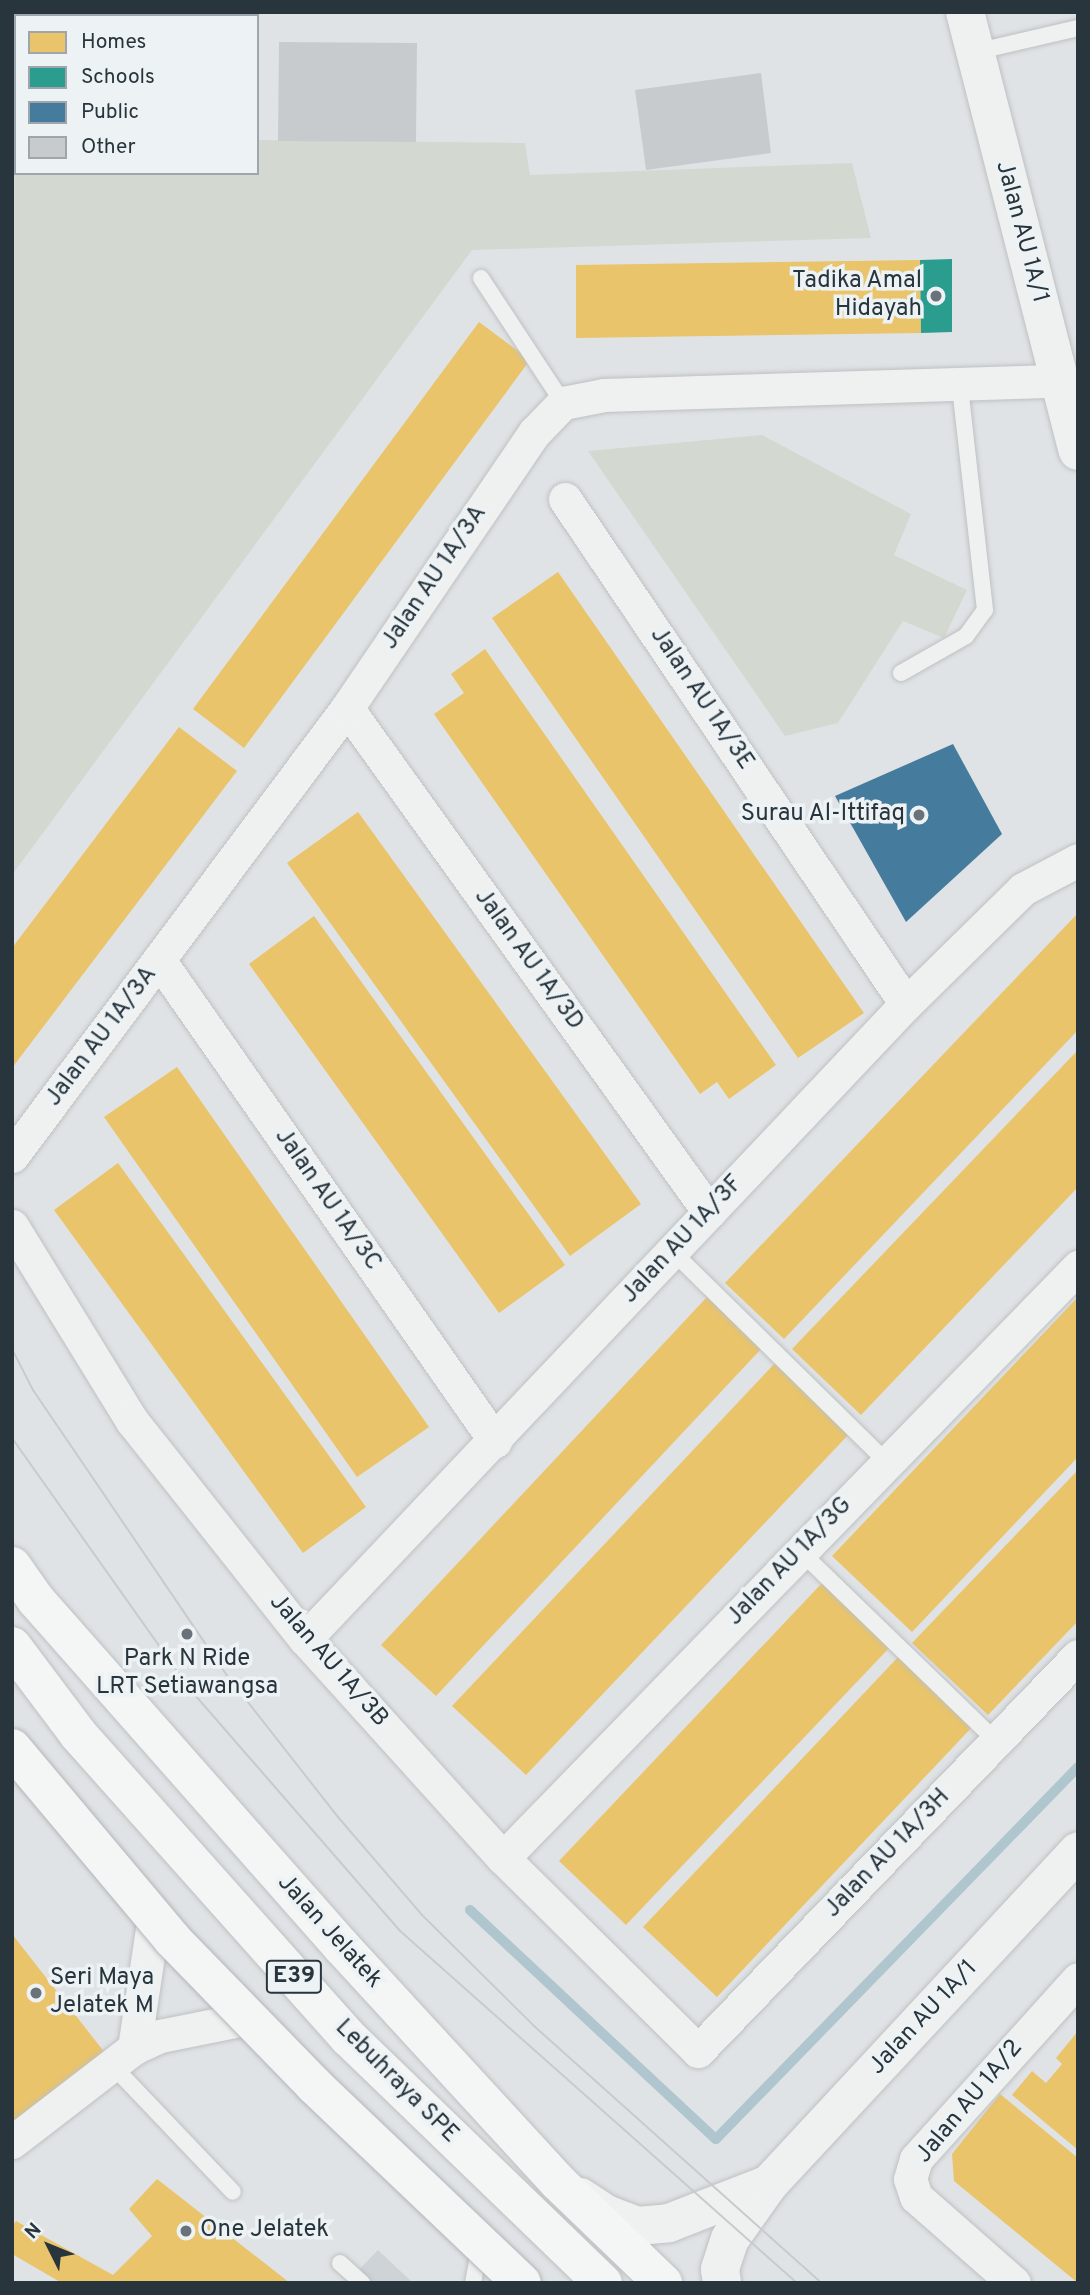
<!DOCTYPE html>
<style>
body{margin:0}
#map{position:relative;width:1090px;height:2295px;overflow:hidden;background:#e0e3e5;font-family:Overpass,sans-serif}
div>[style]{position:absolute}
.built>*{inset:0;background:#ced3d8}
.green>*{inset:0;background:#d3d9d0}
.homes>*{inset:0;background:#e9c46a}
.schools>*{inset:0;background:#2a9d8f}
.public>*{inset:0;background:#457b9d}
.stream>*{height:10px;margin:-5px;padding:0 5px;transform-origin:5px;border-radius:5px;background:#afc6cf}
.building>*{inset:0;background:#c8cbcd}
.roads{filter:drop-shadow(0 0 2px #bec1c3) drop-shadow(0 0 2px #bec1c3)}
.service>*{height:16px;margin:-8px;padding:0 8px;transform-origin:8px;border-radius:8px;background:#eff1f1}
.minor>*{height:33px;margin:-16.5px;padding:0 16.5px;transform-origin:16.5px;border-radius:16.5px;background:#eff1f1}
.tertiary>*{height:38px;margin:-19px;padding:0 19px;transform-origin:19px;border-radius:19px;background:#eff1f1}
.primary>*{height:38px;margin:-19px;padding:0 19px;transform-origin:19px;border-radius:19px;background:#f4f5f5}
.motorway>*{height:38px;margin:-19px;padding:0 19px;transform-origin:19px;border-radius:19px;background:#f4f5f5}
.tram>*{height:2px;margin:-1px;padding:0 1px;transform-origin:1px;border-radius:1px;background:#c8cbcd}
.bridges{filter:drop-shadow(0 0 2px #b2b6ba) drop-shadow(0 0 2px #b2b6ba)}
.motorway-bridge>*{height:38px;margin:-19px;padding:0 19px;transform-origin:19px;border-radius:19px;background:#f4f5f5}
.dots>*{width:19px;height:19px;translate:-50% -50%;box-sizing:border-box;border:4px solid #edf2f5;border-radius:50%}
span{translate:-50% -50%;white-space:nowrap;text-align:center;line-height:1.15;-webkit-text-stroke:7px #edf2f5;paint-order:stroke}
.shield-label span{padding:2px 5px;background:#edf2f5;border:2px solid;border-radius:5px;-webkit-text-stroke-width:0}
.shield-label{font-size:23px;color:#28353d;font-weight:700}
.street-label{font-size:24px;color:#28353d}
.poi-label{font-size:24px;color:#28353d}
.right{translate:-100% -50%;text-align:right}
.left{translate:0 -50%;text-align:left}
.frame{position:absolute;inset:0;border:14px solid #28353d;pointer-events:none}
.legend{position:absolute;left:14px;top:14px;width:245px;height:161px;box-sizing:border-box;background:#edf2f5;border:2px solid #9ea6ab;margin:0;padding:9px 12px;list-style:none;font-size:21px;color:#28353d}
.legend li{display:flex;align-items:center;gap:14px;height:35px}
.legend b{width:35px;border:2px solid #9ea6ab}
.north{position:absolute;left:14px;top:2211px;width:70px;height:70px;-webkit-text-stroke:5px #edf2f5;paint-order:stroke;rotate:313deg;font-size:19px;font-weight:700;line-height:28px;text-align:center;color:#28353d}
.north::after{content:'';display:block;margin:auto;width:24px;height:32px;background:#28353d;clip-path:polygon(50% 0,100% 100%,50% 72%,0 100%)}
</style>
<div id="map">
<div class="built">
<i style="clip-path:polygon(378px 2250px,413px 2283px,346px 2283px)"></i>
</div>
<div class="green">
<i style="clip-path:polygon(111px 12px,216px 12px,217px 16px,100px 16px)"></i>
<i style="clip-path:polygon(12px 123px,16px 126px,16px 173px,257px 173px,257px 140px,525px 143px,530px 175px,852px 163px,871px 238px,472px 250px,12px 875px)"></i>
<i style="clip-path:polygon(762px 435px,911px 514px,894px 555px,967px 590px,944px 638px,903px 621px,838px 723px,785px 736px,588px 451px)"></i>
</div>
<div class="homes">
<i style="clip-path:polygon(920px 260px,921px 333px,576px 338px,576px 265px)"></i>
<i style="clip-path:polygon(479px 322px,530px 360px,244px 748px,193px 709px)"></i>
<i style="clip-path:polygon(558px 572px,864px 1013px,798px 1058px,492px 618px)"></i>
<i style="clip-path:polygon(485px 649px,776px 1065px,729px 1099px,717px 1082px,700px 1094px,434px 714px,464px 693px,451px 674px)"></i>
<i style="clip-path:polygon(179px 727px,237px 771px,12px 1068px,12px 948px)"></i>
<i style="clip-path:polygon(358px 812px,641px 1204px,570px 1256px,287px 863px)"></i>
<i style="clip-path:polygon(1078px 913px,1078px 1030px,784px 1339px,725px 1283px)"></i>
<i style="clip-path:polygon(314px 916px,565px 1265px,499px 1313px,249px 964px)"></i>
<i style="clip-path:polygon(1078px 1050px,1078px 1187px,861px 1415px,792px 1349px)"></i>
<i style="clip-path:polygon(177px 1067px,429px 1427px,357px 1477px,104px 1117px)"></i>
<i style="clip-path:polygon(118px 1163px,366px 1507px,303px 1553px,54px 1210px)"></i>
<i style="clip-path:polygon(707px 1297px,762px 1348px,436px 1696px,381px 1645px)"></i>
<i style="clip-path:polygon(1078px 1297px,1078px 1457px,912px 1632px,832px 1556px)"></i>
<i style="clip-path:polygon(776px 1362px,851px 1432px,526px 1775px,452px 1706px)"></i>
<i style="clip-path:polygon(1078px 1470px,1078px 1621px,988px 1715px,912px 1643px)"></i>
<i style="clip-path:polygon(823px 1582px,891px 1646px,626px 1925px,559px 1861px)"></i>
<i style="clip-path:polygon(900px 1655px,974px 1725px,717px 1997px,643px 1927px)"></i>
<i style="clip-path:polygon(12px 1934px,105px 2053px,12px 2122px)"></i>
<i style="clip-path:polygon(1078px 2031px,1078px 2150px,1012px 2095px,1032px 2071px,1046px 2083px,1062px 2064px,1056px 2058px)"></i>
<i style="clip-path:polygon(1000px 2094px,1078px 2158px,1078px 2283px,954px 2181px,952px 2154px)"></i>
<i style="clip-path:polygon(157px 2179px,290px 2283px,62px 2283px,12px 2254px,12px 2226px,16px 2221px,113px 2275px,152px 2236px,129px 2209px)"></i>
</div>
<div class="schools">
<i style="clip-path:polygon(952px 259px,952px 332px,921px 333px,920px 260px)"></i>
</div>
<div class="public">
<i style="clip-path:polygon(953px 744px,1002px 834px,906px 922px,835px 796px)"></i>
</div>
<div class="stream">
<i style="left:470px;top:1910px;width:336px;rotate:43deg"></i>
<i style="left:716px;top:2139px;width:519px;rotate:-45.78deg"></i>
</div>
<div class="building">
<i style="clip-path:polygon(279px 42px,417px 43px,416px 142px,278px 141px)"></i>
<i style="clip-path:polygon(761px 73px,771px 153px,646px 170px,635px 90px)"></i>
</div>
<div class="roads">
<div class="service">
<i style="left:975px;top:52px;width:106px;rotate:-13.1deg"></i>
<i style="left:481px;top:278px;width:149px;rotate:56.7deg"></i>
<i style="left:901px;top:673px;width:75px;rotate:-29.6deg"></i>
<i style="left:966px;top:636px;width:32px;rotate:-54deg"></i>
<i style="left:985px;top:610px;width:225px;rotate:-96.4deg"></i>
<i style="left:673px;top:1252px;width:300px;rotate:44.5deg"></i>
<i style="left:800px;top:1551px;width:273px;rotate:44.1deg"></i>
<i style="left:112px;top:2065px;width:175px;rotate:46.4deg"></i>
<i style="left:340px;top:2263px;width:30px;rotate:42deg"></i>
<i style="left:473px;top:2283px;width:33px;rotate:-79deg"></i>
</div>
<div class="minor">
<i style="left:565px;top:499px;width:609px;rotate:55.97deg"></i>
<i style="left:347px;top:708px;width:621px;rotate:54.31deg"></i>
<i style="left:159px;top:960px;width:587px;rotate:55.06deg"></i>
<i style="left:12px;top:1156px;width:559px;rotate:-53.21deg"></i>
<i style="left:347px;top:708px;width:333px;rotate:-55.8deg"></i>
<i style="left:534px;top:433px;width:42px;rotate:-46deg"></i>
<i style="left:563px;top:403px;width:42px;rotate:-11deg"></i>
<i style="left:604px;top:395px;width:457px;rotate:-1.8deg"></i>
<i style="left:12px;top:1226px;width:229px;rotate:58.4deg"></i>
<i style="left:132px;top:1421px;width:278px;rotate:51.6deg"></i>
<i style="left:305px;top:1639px;width:295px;rotate:47.9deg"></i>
<i style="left:503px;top:1858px;width:274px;rotate:44.7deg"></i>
<i style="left:698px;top:2051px;width:548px;rotate:-46.11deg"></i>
<i style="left:305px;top:1639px;width:874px;rotate:-46.58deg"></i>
<i style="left:906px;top:1004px;width:164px;rotate:-44.5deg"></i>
<i style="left:1023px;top:889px;width:62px;rotate:-27.8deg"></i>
<i style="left:503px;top:1858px;width:825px;rotate:-45.79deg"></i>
<i style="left:134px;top:2048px;width:126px;rotate:-81.4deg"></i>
<i style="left:12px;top:2142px;width:154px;rotate:-37.6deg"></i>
<i style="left:134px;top:2048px;width:29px;rotate:-25deg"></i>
<i style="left:160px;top:2036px;width:81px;rotate:-11.4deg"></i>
<i style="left:1014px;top:2283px;width:130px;rotate:-138.7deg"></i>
<i style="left:916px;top:2197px;width:19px;rotate:-108deg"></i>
<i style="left:910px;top:2179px;width:21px;rotate:-73deg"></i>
<i style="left:916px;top:2159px;width:242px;rotate:-48deg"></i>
</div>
<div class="tertiary">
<i style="left:965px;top:12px;width:453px;rotate:75.6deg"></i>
<i style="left:580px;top:2197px;width:31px;rotate:33deg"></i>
<i style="left:606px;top:2214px;width:33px;rotate:21deg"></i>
<i style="left:637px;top:2226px;width:32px;rotate:-5deg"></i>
<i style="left:669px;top:2223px;width:107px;rotate:-21.3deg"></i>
<i style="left:722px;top:2283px;width:14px;rotate:-98deg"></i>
<i style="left:720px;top:2269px;width:32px;rotate:-72deg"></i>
<i style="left:730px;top:2239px;width:67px;rotate:-54.7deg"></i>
<i style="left:769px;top:2184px;width:454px;rotate:-47.1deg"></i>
</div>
<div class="primary">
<i style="left:12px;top:1566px;width:42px;rotate:54.8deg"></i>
<i style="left:36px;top:1600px;width:463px;rotate:48.6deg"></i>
<i style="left:342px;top:1947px;width:319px;rotate:47.4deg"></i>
<i style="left:558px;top:2182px;width:146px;rotate:43.9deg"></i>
</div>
<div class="motorway">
<i style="left:12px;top:1646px;width:110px;rotate:53.1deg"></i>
<i style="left:78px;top:1734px;width:407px;rotate:48.3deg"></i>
<i style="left:349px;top:2038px;width:353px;rotate:44deg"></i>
</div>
</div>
<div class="tram">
<i style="left:12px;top:1349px;width:46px;rotate:62.9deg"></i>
<i style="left:33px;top:1390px;width:348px;rotate:55.8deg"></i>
<i style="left:229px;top:1678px;width:177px;rotate:51.9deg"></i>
<i style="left:338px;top:1817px;width:129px;rotate:49.4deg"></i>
<i style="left:422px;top:1915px;width:158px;rotate:44.7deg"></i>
<i style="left:534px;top:2026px;width:385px;rotate:41.8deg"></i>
<i style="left:12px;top:1438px;width:305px;rotate:54.7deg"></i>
<i style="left:188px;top:1687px;width:322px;rotate:49deg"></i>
<i style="left:399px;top:1930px;width:532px;rotate:41.57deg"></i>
</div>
<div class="bridges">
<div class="motorway-bridge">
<i style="left:12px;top:1748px;width:249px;rotate:50deg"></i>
<i style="left:172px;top:1939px;width:204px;rotate:45.8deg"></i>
<i style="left:314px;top:2085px;width:287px;rotate:43.6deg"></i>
</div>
</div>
<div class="dots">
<i style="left:936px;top:296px;background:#687278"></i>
<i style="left:919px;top:815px;background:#687278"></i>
<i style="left:187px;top:1634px;background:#687278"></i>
<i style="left:36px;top:1993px;background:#687278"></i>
<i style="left:186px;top:2231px;background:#687278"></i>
</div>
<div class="shield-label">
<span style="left:294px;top:1977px">E39</span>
</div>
<div class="street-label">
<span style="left:1021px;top:232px;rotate:75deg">Jalan AU 1A/1</span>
<span style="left:435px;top:578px;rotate:-56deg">Jalan AU 1A/3A</span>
<span style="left:701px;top:699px;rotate:56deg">Jalan AU 1A/3E</span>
<span style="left:528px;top:960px;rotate:54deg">Jalan AU 1A/3D</span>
<span style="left:102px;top:1037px;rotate:-53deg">Jalan AU 1A/3A</span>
<span style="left:327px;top:1200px;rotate:55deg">Jalan AU 1A/3C</span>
<span style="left:683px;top:1240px;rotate:-47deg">Jalan AU 1A/3F</span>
<span style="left:790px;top:1562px;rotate:-46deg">Jalan AU 1A/3G</span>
<span style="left:328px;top:1661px;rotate:49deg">Jalan AU 1A/3B</span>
<span style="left:888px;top:1854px;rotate:-46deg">Jalan AU 1A/3H</span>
<span style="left:329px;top:1932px;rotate:48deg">Jalan Jelatek</span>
<span style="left:924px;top:2018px;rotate:-47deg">Jalan AU 1A/1</span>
<span style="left:396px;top:2082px;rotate:45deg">Lebuhraya SPE</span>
<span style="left:970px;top:2102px;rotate:-50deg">Jalan AU 1A/2</span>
</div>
<div class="poi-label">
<span class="right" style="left:922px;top:296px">Tadika Amal<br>Hidayah</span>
<span class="right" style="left:905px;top:815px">Surau Al-Ittifaq</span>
<span style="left:187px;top:1674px">Park N Ride<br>LRT Setiawangsa</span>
<span class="left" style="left:50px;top:1993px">Seri Maya<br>Jelatek M</span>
<span class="left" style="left:200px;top:2231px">One Jelatek</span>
</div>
<div class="frame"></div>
<ul class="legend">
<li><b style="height:19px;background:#e9c46a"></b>Homes</li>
<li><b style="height:19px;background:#2a9d8f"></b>Schools</li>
<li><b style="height:19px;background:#457b9d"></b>Public</li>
<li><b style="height:19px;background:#c8cbcd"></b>Other</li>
</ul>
<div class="north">N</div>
</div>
